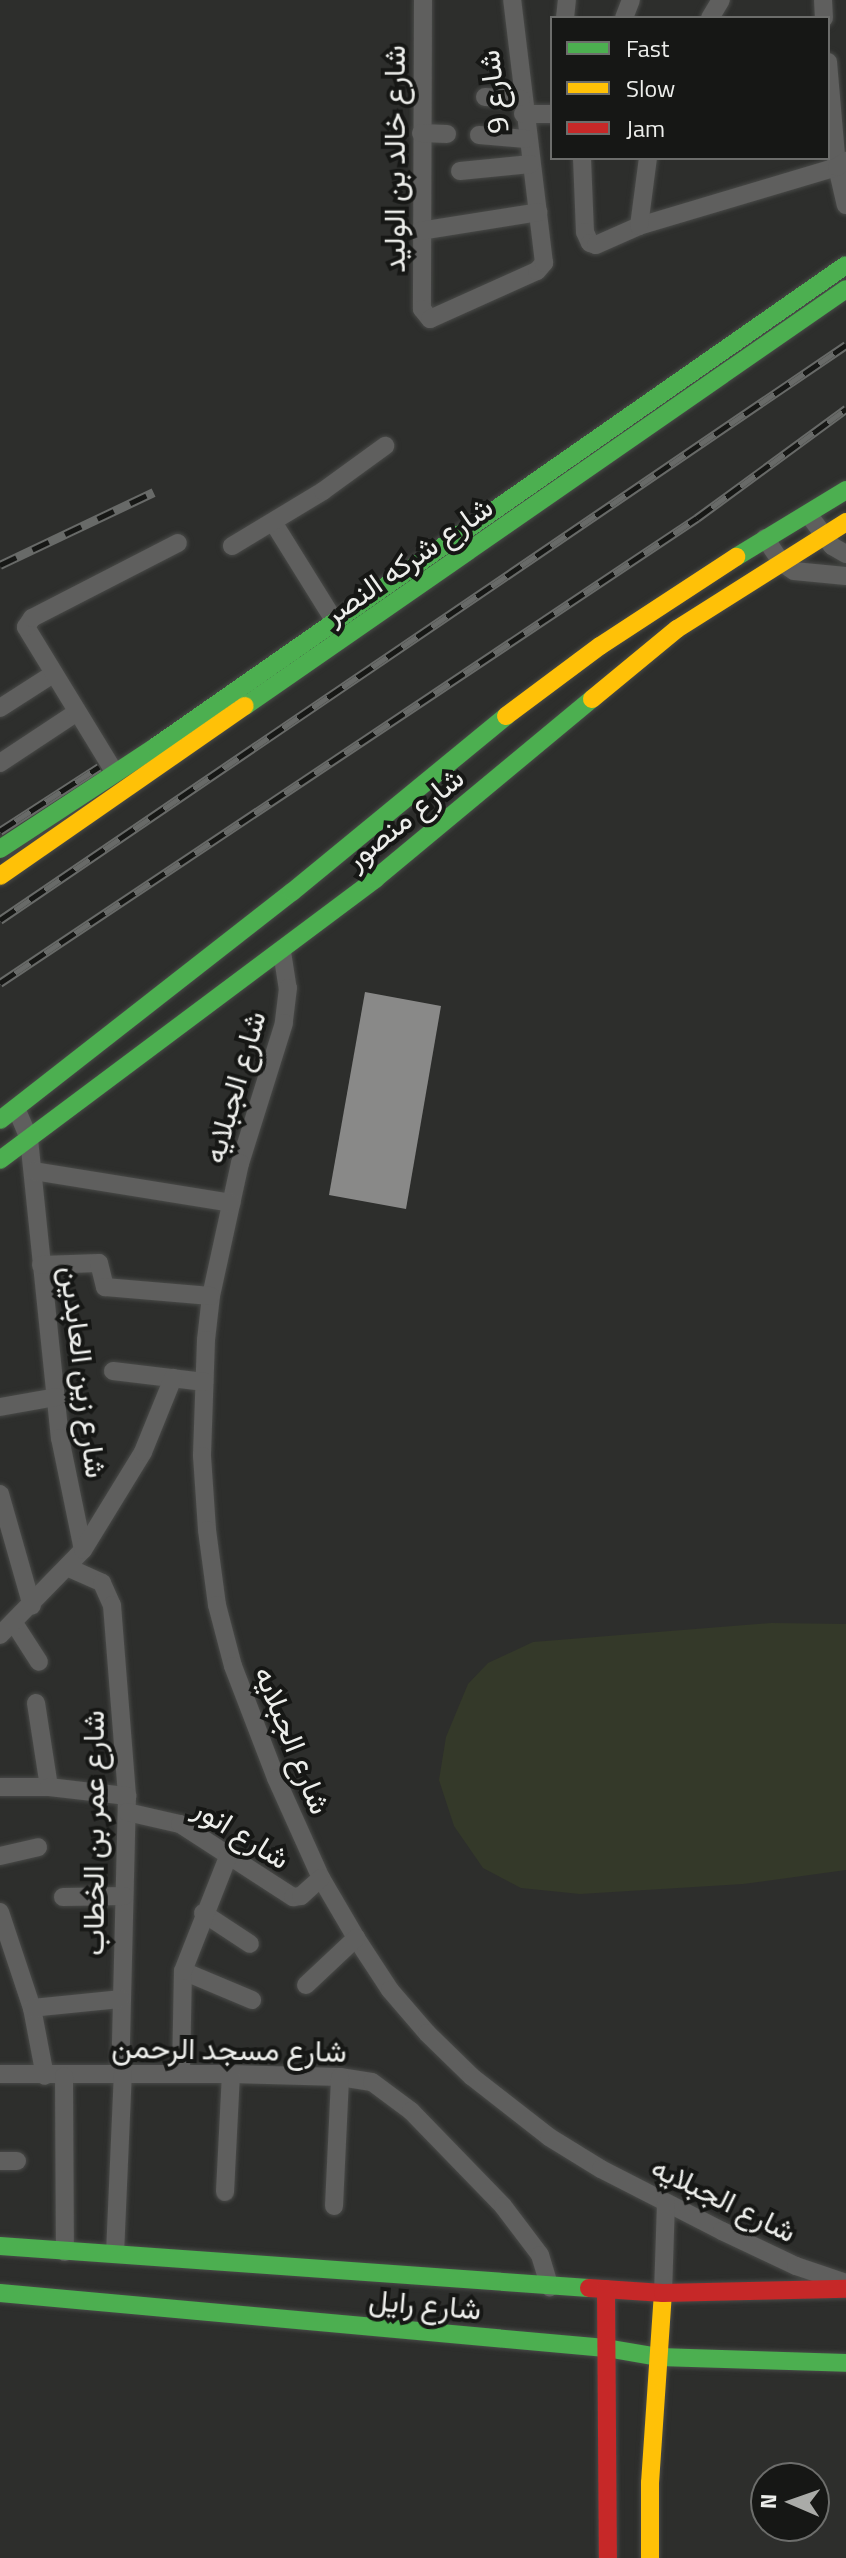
<!DOCTYPE html>
<meta charset="utf-8">
<style>
body{margin:0}
#map{position:relative;width:846px;height:2558px;overflow:hidden;background:#2d2e2c;font-family:"Titillium Web",Vazirmatn,sans-serif}
div>[style]{position:absolute}
.green>*{inset:0;background:#343929}
.building>*{inset:0;background:#898988}
.roads{filter:drop-shadow(0 0 2px #494a48) drop-shadow(0 0 2px #494a48)}
.street>*{height:18px;margin:-9px;padding:0 9px;transform-origin:9px;border-radius:9px;background:#5f5f5e}
.fast>*{height:18px;margin:-9px;padding:0 9px;transform-origin:9px;border-radius:9px;background:#4caf50}
.slow>*{height:18px;margin:-9px;padding:0 9px;transform-origin:9px;border-radius:9px;background:#ffc107}
.jam>*{height:18px;margin:-9px;padding:0 9px;transform-origin:9px;border-radius:9px;background:#c62828}
.rail>*{height:9px;margin-top:-4.5px;transform-origin:0;background:repeating-linear-gradient(90deg,#161715 0 18px,#686a68 0 36px);box-sizing:border-box;border-block:2px solid #686a68}
span{translate:-50% -50%;white-space:nowrap;text-align:center;line-height:1.15;-webkit-text-stroke:8px #161715;paint-order:stroke}
.street-label{font-size:30px;color:#edeeeb}
.legend{position:absolute;left:550px;top:16px;width:280px;height:144px;box-sizing:border-box;background:#161715;border:2px solid #6c6d6b;margin:0;padding:10px 14px;list-style:none;font-size:24px;color:#edeeeb}
.legend li{display:flex;align-items:center;gap:16px;height:40px}
.legend b{width:40px;border:2px solid #6c6d6b}
.north{position:absolute;left:750px;top:2462px;width:80px;height:80px;box-sizing:border-box;background:#161715;border:2px solid #6c6d6b;border-radius:50%;rotate:272deg;font-size:22px;font-weight:700;line-height:32px;text-align:center;color:#edeeeb}
.north::after{content:'';display:block;margin:auto;width:28px;height:36px;background:#aaaba8;clip-path:polygon(50% 0,100% 100%,50% 72%,0 100%)}
</style>
<div id="map">
<div class="green">
<i style="clip-path:polygon(771px 1623px,846px 1624px,846px 1870px,743px 1884px,580px 1894px,521px 1888px,483px 1868px,454px 1826px,439px 1780px,446px 1737px,468px 1684px,488px 1663px,533px 1642px)"></i>
</div>
<div class="building">
<i style="clip-path:polygon(365px 992px,441px 1006px,406px 1209px,329px 1195px)"></i>
</div>
<div class="roads">
<div class="street">
<i style="left:423px;top:0;width:309px;rotate:90.2deg"></i>
<i style="left:422px;top:309px;width:13px;rotate:51deg"></i>
<i style="left:430px;top:319px;width:117px;rotate:-24.2deg"></i>
<i style="left:537px;top:271px;width:11px;rotate:-49deg"></i>
<i style="left:544px;top:263px;width:265px;rotate:-96.9deg"></i>
<i style="left:823px;top:0;width:18px;rotate:87deg"></i>
<i style="left:565px;top:18px;width:18px;rotate:-84deg"></i>
<i style="left:624px;top:18px;width:19px;rotate:-69deg"></i>
<i style="left:710px;top:18px;width:21px;rotate:-59deg"></i>
<i style="left:828px;top:62px;width:105px;rotate:85.1deg"></i>
<i style="left:837px;top:167px;width:39px;rotate:77deg"></i>
<i style="left:485px;top:97px;width:36px;rotate:3deg"></i>
<i style="left:523px;top:114px;width:29px"></i>
<i style="left:421px;top:133px;width:26px;rotate:2deg"></i>
<i style="left:479px;top:135px;width:47px;rotate:4.9deg"></i>
<i style="left:582px;top:158px;width:74px;rotate:87.7deg"></i>
<i style="left:585px;top:232px;width:12px;rotate:66deg"></i>
<i style="left:590px;top:243px;width:6px;rotate:18deg"></i>
<i style="left:596px;top:245px;width:47px;rotate:-23.8deg"></i>
<i style="left:639px;top:226px;width:207px;rotate:-16.6deg"></i>
<i style="left:837px;top:167px;width:11px;rotate:-34deg"></i>
<i style="left:460px;top:171px;width:71px;rotate:-5.6deg"></i>
<i style="left:639px;top:226px;width:69px;rotate:-82.5deg"></i>
<i style="left:420px;top:231px;width:120px;rotate:-9.1deg"></i>
<i style="left:808px;top:514px;width:40px;rotate:53deg"></i>
<i style="left:832px;top:546px;width:16px;rotate:30deg"></i>
<i style="left:273px;top:522px;width:115px;rotate:58.1deg"></i>
<i style="left:765px;top:538px;width:30px;rotate:56deg"></i>
<i style="left:782px;top:563px;width:14px;rotate:34deg"></i>
<i style="left:794px;top:571px;width:52px;rotate:5.5deg"></i>
<i style="left:232px;top:546px;width:106px;rotate:-31.1deg"></i>
<i style="left:323px;top:491px;width:77px;rotate:-36deg"></i>
<i style="left:0;top:708px;width:63px;rotate:-32.7deg"></i>
<i style="left:0;top:763px;width:92px;rotate:-33.5deg"></i>
<i style="left:115px;top:773px;width:171px;rotate:-121.4deg"></i>
<i style="left:26px;top:627px;width:11px;rotate:-56deg"></i>
<i style="left:32px;top:618px;width:164px;rotate:-27.2deg"></i>
<i style="left:282px;top:952px;width:36px;rotate:81deg"></i>
<i style="left:288px;top:988px;width:35px;rotate:97deg"></i>
<i style="left:284px;top:1023px;width:147px;rotate:107.4deg"></i>
<i style="left:240px;top:1163px;width:136px;rotate:102.3deg"></i>
<i style="left:211px;top:1296px;width:44px;rotate:96.5deg"></i>
<i style="left:206px;top:1340px;width:116px;rotate:92deg"></i>
<i style="left:202px;top:1456px;width:74px;rotate:86.1deg"></i>
<i style="left:207px;top:1530px;width:76px;rotate:82.4deg"></i>
<i style="left:217px;top:1605px;width:63px;rotate:75.3deg"></i>
<i style="left:233px;top:1666px;width:120px;rotate:69deg"></i>
<i style="left:276px;top:1778px;width:110px;rotate:65.8deg"></i>
<i style="left:321px;top:1878px;width:69px;rotate:59.7deg"></i>
<i style="left:356px;top:1938px;width:62px;rotate:56.8deg"></i>
<i style="left:390px;top:1990px;width:57px;rotate:49.3deg"></i>
<i style="left:427px;top:2033px;width:62px;rotate:44.3deg"></i>
<i style="left:471px;top:2076px;width:99px;rotate:38deg"></i>
<i style="left:549px;top:2137px;width:61px;rotate:31.6deg"></i>
<i style="left:601px;top:2169px;width:136px;rotate:27.1deg"></i>
<i style="left:722px;top:2231px;width:82px;rotate:25.3deg"></i>
<i style="left:796px;top:2266px;width:53px;rotate:18.8deg"></i>
<i style="left:16px;top:1108px;width:34px;rotate:67deg"></i>
<i style="left:29px;top:1139px;width:301px;rotate:84.1deg"></i>
<i style="left:60px;top:1438px;width:114px;rotate:78.4deg"></i>
<i style="left:34px;top:1171px;width:200px;rotate:9.2deg"></i>
<i style="left:41px;top:1265px;width:58px;rotate:-2deg"></i>
<i style="left:99px;top:1263px;width:25px;rotate:76deg"></i>
<i style="left:105px;top:1287px;width:106px;rotate:4.9deg"></i>
<i style="left:113px;top:1371px;width:92px;rotate:6.9deg"></i>
<i style="left:0;top:1407px;width:57px;rotate:-10.1deg"></i>
<i style="left:0;top:1494px;width:116px;rotate:74.1deg"></i>
<i style="left:69px;top:1568px;width:36px;rotate:24deg"></i>
<i style="left:102px;top:1583px;width:24px;rotate:66deg"></i>
<i style="left:112px;top:1605px;width:192px;rotate:85.5deg"></i>
<i style="left:127px;top:1796px;width:278px;rotate:91.4deg"></i>
<i style="left:14px;top:1623px;width:46px;rotate:57.3deg"></i>
<i style="left:0;top:1635px;width:119px;rotate:-45.7deg"></i>
<i style="left:83px;top:1550px;width:115px;rotate:-58.5deg"></i>
<i style="left:143px;top:1452px;width:80px;rotate:-67.9deg"></i>
<i style="left:36px;top:1703px;width:85px;rotate:81.2deg"></i>
<i style="left:0;top:1787px;width:49px"></i>
<i style="left:49px;top:1787px;width:79px;rotate:6.6deg"></i>
<i style="left:127px;top:1812px;width:54px;rotate:12.8deg"></i>
<i style="left:180px;top:1824px;width:135px;rotate:32.9deg"></i>
<i style="left:293px;top:1897px;width:8px;rotate:-7deg"></i>
<i style="left:301px;top:1896px;width:27px;rotate:-42deg"></i>
<i style="left:0;top:1856px;width:39px;rotate:-13deg"></i>
<i style="left:63px;top:1897px;width:61px;rotate:-0.9deg"></i>
<i style="left:0;top:1912px;width:101px;rotate:71.6deg"></i>
<i style="left:32px;top:2008px;width:69px;rotate:79.2deg"></i>
<i style="left:203px;top:1913px;width:56px;rotate:33.4deg"></i>
<i style="left:183px;top:1971px;width:75px;rotate:22.8deg"></i>
<i style="left:306px;top:1985px;width:69px;rotate:-43.2deg"></i>
<i style="left:32px;top:2008px;width:89px;rotate:-5.8deg"></i>
<i style="left:181px;top:2073px;width:102px;rotate:-88.9deg"></i>
<i style="left:183px;top:1971px;width:126px;rotate:-68.5deg"></i>
<i style="left:0;top:2074px;width:231px"></i>
<i style="left:231px;top:2074px;width:109px;rotate:1.6deg"></i>
<i style="left:340px;top:2077px;width:32px;rotate:9deg"></i>
<i style="left:372px;top:2082px;width:49px;rotate:36.6deg"></i>
<i style="left:411px;top:2111px;width:132px;rotate:45.9deg"></i>
<i style="left:503px;top:2206px;width:61px;rotate:52.9deg"></i>
<i style="left:540px;top:2255px;width:34px;rotate:73deg"></i>
<i style="left:64px;top:2076px;width:176px;rotate:89.7deg"></i>
<i style="left:0;top:2161px;width:17px"></i>
<i style="left:225px;top:2192px;width:118px;rotate:-87.1deg"></i>
<i style="left:334px;top:2206px;width:129px;rotate:-87.3deg"></i>
<i style="left:115px;top:2254px;width:180px;rotate:-87.5deg"></i>
<i style="left:663px;top:2293px;width:90px;rotate:-88.1deg"></i>
</div>
<div class="fast">
<i style="left:736px;top:557px;width:129px;rotate:-31.3deg"></i>
<i style="left:245px;top:706px;width:731px;rotate:-34.75deg"></i>
<i style="left:0;top:849px;width:186px;rotate:-33.3deg"></i>
<i style="left:155px;top:747px;width:842px;rotate:-34.9deg"></i>
<i style="left:0;top:1120px;width:370px;rotate:-38deg"></i>
<i style="left:292px;top:892px;width:277px;rotate:-39.4deg"></i>
<i style="left:0;top:1160px;width:469px;rotate:-36.8deg"></i>
<i style="left:375px;top:879px;width:282px;rotate:-39.7deg"></i>
<i style="left:0;top:2246px;width:590px;rotate:4.08deg"></i>
<i style="left:0;top:2293px;width:608px;rotate:5.19deg"></i>
<i style="left:606px;top:2348px;width:54px;rotate:9.6deg"></i>
<i style="left:659px;top:2357px;width:187px;rotate:1.8deg"></i>
</div>
<div class="slow">
<i style="left:592px;top:699px;width:110px;rotate:-39.5deg"></i>
<i style="left:677px;top:629px;width:200px;rotate:-32.3deg"></i>
<i style="left:506px;top:716px;width:117px;rotate:-36.7deg"></i>
<i style="left:600px;top:646px;width:163px;rotate:-33.2deg"></i>
<i style="left:0;top:876px;width:298px;rotate:-34.8deg"></i>
<i style="left:650px;top:2558px;width:75px;rotate:-90deg"></i>
<i style="left:650px;top:2483px;width:190px;rotate:-86.1deg"></i>
</div>
<div class="jam">
<i style="left:589px;top:2288px;width:74px;rotate:3.9deg"></i>
<i style="left:663px;top:2293px;width:183px;rotate:-1.3deg"></i>
<i style="left:606px;top:2289px;width:269px;rotate:89.6deg"></i>
</div>
</div>
<div class="rail">
<i style="left:0;top:565px;width:170px;rotate:-25.4deg"></i>
<i style="left:0;top:831px;width:118px;rotate:-32.9deg"></i>
<i style="left:0;top:920px;width:1023px;rotate:-34.2deg"></i>
<i style="left:0;top:983px;width:838px;rotate:-33.71deg"></i>
<i style="left:697px;top:518px;width:185px;rotate:-36.2deg"></i>
</div>
<div class="street-label">
<span style="left:493px;top:92px;rotate:-97deg">شارع 9</span>
<span style="left:394px;top:159px;rotate:-90deg">شارع خالد بن الوليد</span>
<span style="left:408px;top:560px;rotate:-35deg">شارع شركه النصر</span>
<span style="left:404px;top:818px;rotate:-39deg">شارع منصور</span>
<span style="left:234px;top:1087px;rotate:-74deg">شارع الجبلايه</span>
<span style="left:84px;top:1372px;rotate:83deg">شارع زين العابدين</span>
<span style="left:293px;top:1740px;rotate:68deg">شارع الجبلايه</span>
<span style="left:93px;top:1833px;rotate:-90deg">شارع عمر بن الخطاب</span>
<span style="left:242px;top:1833px;rotate:32deg">شارع انور</span>
<span style="left:229px;top:2049px;rotate:1deg">شارع مسجد الرحمن</span>
<span style="left:724px;top:2199px;rotate:26deg">شارع الجبلايه</span>
<span style="left:425px;top:2304px;rotate:5deg">شارع رايل</span>
</div>
<ul class="legend">
<li><b style="height:10px;background:#4caf50"></b>Fast</li>
<li><b style="height:10px;background:#ffc107"></b>Slow</li>
<li><b style="height:10px;background:#c62828"></b>Jam</li>
</ul>
<div class="north">N</div>
</div>
